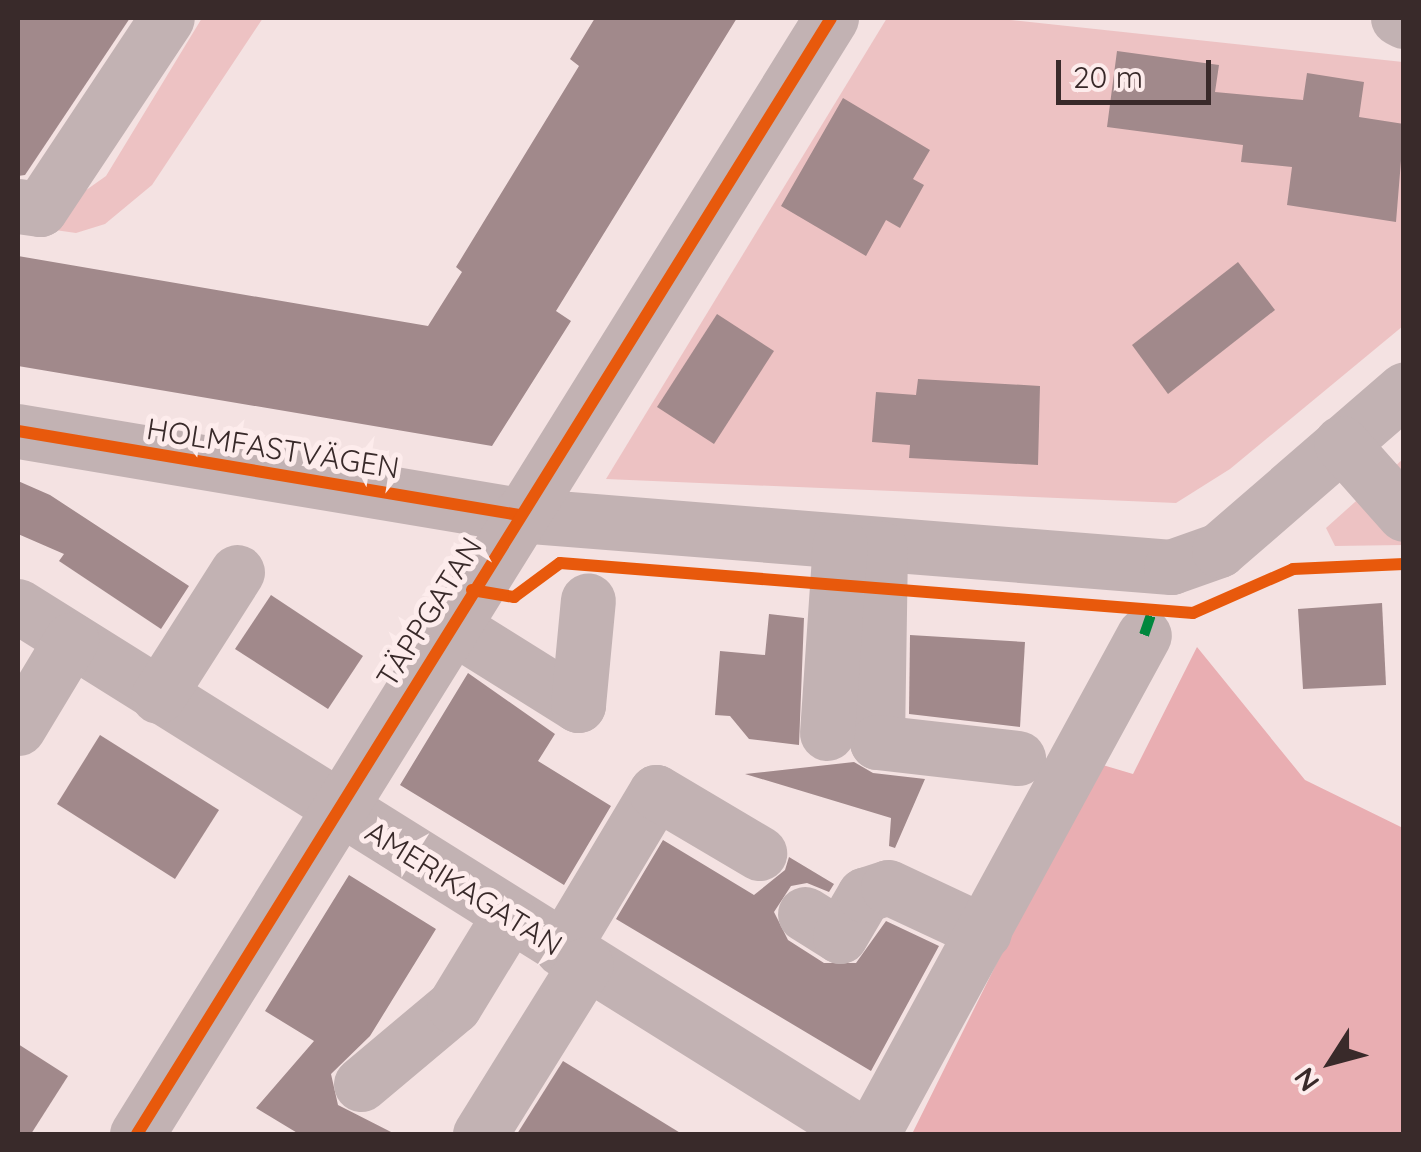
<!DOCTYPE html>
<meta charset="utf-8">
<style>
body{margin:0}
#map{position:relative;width:1421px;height:1152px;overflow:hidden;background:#f4e2e2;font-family:Quicksand,sans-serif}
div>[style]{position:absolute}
.green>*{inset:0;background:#edc2c3}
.forest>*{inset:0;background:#e9aeb2}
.building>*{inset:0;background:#a1898b}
.minor>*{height:55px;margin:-27.5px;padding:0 27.5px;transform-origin:27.5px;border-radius:27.5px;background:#c2b2b3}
.quiet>*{height:10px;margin-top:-5px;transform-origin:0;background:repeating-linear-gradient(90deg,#00873e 0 20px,transparent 0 30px)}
.cycleway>*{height:12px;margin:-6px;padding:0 6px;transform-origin:6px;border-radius:6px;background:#e8590c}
span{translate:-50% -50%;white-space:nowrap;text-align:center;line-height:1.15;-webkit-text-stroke:10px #fdecec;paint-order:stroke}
.street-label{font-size:30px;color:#392a2a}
.frame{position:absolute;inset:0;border:20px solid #392a2a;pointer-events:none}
.north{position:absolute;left:1281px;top:1012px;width:100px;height:100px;-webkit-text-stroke:8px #fdecec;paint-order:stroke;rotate:234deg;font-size:28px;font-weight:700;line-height:40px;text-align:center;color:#392a2a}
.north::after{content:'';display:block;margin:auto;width:35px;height:45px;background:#392a2a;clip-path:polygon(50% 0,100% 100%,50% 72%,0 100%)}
.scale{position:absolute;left:1056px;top:60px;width:155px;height:45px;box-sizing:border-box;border:5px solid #392a2a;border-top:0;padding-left:12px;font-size:30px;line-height:35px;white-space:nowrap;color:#392a2a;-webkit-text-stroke:8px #fdecec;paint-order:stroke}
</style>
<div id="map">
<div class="green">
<i style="clip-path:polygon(202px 18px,263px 18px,152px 185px,105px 224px,76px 233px,34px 227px,106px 176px)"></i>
<i style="clip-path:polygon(887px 18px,992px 18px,1403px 62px,1403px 326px,1230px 469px,1176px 503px,606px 479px)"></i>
<i style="clip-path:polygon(1403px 459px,1403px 545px,1335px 546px,1326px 528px)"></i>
</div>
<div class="forest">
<i style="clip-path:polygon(1197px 647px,1305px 780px,1403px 828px,1403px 1134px,912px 1134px,1096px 763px,1133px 774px)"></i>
</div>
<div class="building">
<i style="clip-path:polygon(18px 18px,130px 18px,25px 175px,18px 176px)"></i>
<i style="clip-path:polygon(595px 18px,737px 18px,556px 311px,571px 321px,492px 446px,18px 366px,18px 256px,428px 326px,462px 272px,456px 267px,579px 66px,570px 59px)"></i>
<i style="clip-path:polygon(1117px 51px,1219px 65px,1215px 92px,1303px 100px,1307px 73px,1364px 82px,1359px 117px,1404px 124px,1396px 222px,1287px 205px,1292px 167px,1241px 162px,1243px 145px,1107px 127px)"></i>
<i style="clip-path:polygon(843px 98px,930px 150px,913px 179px,924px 185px,900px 228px,886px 220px,866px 256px,781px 206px)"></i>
<i style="clip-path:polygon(1238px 262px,1275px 310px,1168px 394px,1132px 345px)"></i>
<i style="clip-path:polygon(717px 314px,774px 351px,714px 444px,657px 407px)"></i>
<i style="clip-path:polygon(918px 379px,1040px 386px,1038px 465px,909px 458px,910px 445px,872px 442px,876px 392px,916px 395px)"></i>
<i style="clip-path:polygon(18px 481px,50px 495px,189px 586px,161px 629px,59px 561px,64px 554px,18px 534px)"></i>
<i style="clip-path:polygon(271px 595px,363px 656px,328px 709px,235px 649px)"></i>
<i style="clip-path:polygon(1382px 603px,1386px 685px,1303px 689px,1298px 609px)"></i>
<i style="clip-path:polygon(769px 614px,804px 618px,799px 745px,749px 739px,730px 716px,715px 715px,720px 651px,765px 655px)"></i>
<i style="clip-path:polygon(910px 635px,1025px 642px,1020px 727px,909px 714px)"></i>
<i style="clip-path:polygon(468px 673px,555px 734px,538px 761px,611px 806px,564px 885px,400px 785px)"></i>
<i style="clip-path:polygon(100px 735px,219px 810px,175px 879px,57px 804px)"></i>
<i style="clip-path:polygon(854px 762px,873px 773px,925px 779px,895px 848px,889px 846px,891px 818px,745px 774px)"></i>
<i style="clip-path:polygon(663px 840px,754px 895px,785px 870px,789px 857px,834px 884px,829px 892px,807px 883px,791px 886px,774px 912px,788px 940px,824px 963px,856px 963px,886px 921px,939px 946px,871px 1071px,616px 919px)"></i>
<i style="clip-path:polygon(349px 875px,436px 929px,370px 1036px,331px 1074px,338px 1105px,395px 1134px,299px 1134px,256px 1108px,314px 1041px,265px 1011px)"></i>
<i style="clip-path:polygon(18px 1044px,68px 1076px,31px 1134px,18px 1134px)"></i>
<i style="clip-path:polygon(563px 1061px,682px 1134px,517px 1134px)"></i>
</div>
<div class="minor">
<i style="left:1398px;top:18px;width:7px;rotate:27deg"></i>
<i style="left:18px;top:206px;width:22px;rotate:8deg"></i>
<i style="left:40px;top:209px;width:229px;rotate:-56.4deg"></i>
<i style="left:18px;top:431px;width:508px;rotate:9.52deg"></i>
<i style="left:519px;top:515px;width:654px;rotate:4.56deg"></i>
<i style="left:1171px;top:567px;width:51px;rotate:-19.5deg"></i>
<i style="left:1219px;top:550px;width:245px;rotate:-40.9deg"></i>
<i style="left:1341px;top:443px;width:95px;rotate:48.4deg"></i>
<i style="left:880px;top:548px;width:194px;rotate:90.9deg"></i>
<i style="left:877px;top:742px;width:142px;rotate:6.5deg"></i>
<i style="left:18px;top:606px;width:996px;rotate:32.03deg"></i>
<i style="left:450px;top:625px;width:151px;rotate:32deg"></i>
<i style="left:578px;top:705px;width:105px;rotate:-84.6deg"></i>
<i style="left:158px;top:696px;width:147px;rotate:-57.5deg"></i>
<i style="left:18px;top:728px;width:103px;rotate:-58.9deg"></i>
<i style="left:827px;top:733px;width:189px;rotate:-86.1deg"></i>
<i style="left:805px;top:914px;width:41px;rotate:32.2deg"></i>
<i style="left:840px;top:936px;width:48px;rotate:-59.7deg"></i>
<i style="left:864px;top:895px;width:25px;rotate:-18deg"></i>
<i style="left:888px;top:887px;width:106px;rotate:25.1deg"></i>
<i style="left:562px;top:949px;width:183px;rotate:-59.1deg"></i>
<i style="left:656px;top:792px;width:120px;rotate:30.6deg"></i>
<i style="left:361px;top:1084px;width:121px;rotate:-40deg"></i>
<i style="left:454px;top:1006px;width:105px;rotate:-58.6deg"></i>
<i style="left:137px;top:1134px;width:1314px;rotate:-58.12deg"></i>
<i style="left:480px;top:1134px;width:200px;rotate:-58.1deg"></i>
<i style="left:872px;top:1134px;width:568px;rotate:-61.41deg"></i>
</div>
<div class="quiet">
<i style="left:1144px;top:635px;width:28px;rotate:-71deg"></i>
</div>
<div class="cycleway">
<i style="left:18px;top:431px;width:508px;rotate:9.52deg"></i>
<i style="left:472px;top:590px;width:43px;rotate:9.5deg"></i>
<i style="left:514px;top:597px;width:57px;rotate:-36.5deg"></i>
<i style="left:560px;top:563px;width:635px;rotate:4.52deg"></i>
<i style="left:1193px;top:613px;width:109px;rotate:-23.7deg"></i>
<i style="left:1293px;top:569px;width:111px;rotate:-2.6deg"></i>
<i style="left:137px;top:1134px;width:1314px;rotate:-58.12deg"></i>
</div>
<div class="street-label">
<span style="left:273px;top:448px;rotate:9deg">HOLMFASTVÄGEN</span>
<span style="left:429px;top:612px;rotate:-58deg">TÄPPGATAN</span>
<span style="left:464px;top:888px;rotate:32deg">AMERIKAGATAN</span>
</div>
<div class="frame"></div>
<div class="north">N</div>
<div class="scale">20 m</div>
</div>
